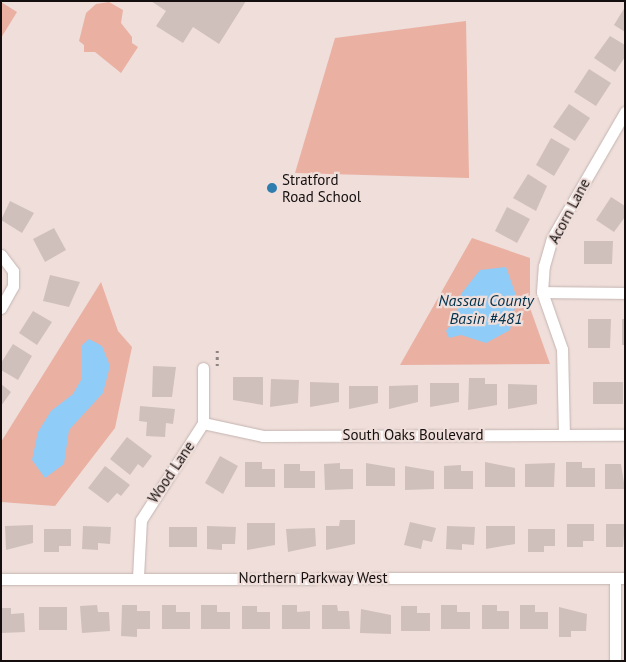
<!DOCTYPE html>
<style>
body{margin:0}
#map{position:relative;width:626px;height:662px;overflow:hidden;background:#efdeda;font-family:"PT Sans",sans-serif}
div>[style]{position:absolute}
.green>*{inset:0;background:#eab0a2}
.water>*{inset:0;background:#8fccf8}
.building>*{inset:0;background:#d0c0bc}
.path>*{height:2.5px;margin-top:-1.25px;transform-origin:0;background:repeating-linear-gradient(90deg,#8f8481 0 2.5px,transparent 0 6.5px)}
.roads{filter:drop-shadow(0 0 1px #c4b4b0) drop-shadow(0 0 1px #c4b4b0)}
.minor>*{height:11px;margin:-5.5px;padding:0 5.5px;transform-origin:5.5px;border-radius:5.5px;background:#fff}
.dots>*{width:14px;height:14px;translate:-50% -50%;box-sizing:border-box;border:2px solid #efdeda;border-radius:50%}
span{translate:-50% -50%;white-space:nowrap;text-align:center;line-height:1.15;-webkit-text-stroke:4.5px #efdeda;paint-order:stroke}
.poi-label{font-size:15px;color:#140f0e}
.left{translate:0 -50%;text-align:left}
.street-label{font-size:15px;color:#140f0e}
.water-label{font-size:16px;color:#00314d;font-style:italic}
.frame{position:absolute;inset:0;border:2px solid #140f0e;pointer-events:none}
</style>
<div id="map">
<div class="green">
<i style="clip-path:polygon(1px 2px,17px 12px,1px 38px)"></i>
<i style="clip-path:polygon(109px 2px,123px 10px,121px 23px,132px 37px,132px 43px,138px 47px,121px 73px,95px 52px,84px 52px,84px 45px,79px 41px,86px 13px,96px 4px)"></i>
<i style="clip-path:polygon(466px 21px,469px 178px,295px 173px,335px 38px)"></i>
<i style="clip-path:polygon(472px 238px,530px 258px,530px 308px,550px 364px,400px 365px)"></i>
<i style="clip-path:polygon(101px 282px,118px 331px,132px 347px,115px 428px,55px 506px,1px 502px,1px 442px)"></i>
</div>
<div class="water">
<i style="clip-path:polygon(506px 267px,517px 298px,510px 330px,486px 343px,461px 335px,449px 338px,446px 331px,454px 320px,461px 294px,480px 270px)"></i>
<i style="clip-path:polygon(89px 339px,102px 346px,110px 366px,103px 393px,69px 430px,64px 464px,45px 478px,32px 460px,38px 432px,51px 411px,73px 394px,81px 380px,81px 346px)"></i>
</div>
<div class="building">
<i style="clip-path:polygon(151px 1px,246px 1px,219px 44px,193px 27px,183px 43px,156px 26px,166px 11px)"></i>
<i style="clip-path:polygon(625px 7px,625px 32px,614px 25px)"></i>
<i style="clip-path:polygon(610px 36px,625px 45px,625px 57px,615px 72px,594px 58px)"></i>
<i style="clip-path:polygon(589px 69px,611px 83px,596px 106px,574px 92px)"></i>
<i style="clip-path:polygon(569px 104px,590px 118px,575px 141px,553px 127px)"></i>
<i style="clip-path:polygon(551px 138px,570px 149px,554px 176px,536px 165px)"></i>
<i style="clip-path:polygon(528px 174px,547px 186px,536px 211px,513px 198px)"></i>
<i style="clip-path:polygon(611px 197px,625px 206px,625px 217px,614px 232px,596px 220px)"></i>
<i style="clip-path:polygon(10px 201px,34px 213px,22px 233px,1px 220px)"></i>
<i style="clip-path:polygon(507px 207px,530px 219px,517px 243px,495px 231px)"></i>
<i style="clip-path:polygon(54px 228px,66px 250px,45px 262px,33px 239px)"></i>
<i style="clip-path:polygon(584px 241px,613px 241px,612px 264px,584px 264px)"></i>
<i style="clip-path:polygon(50px 275px,80px 282px,69px 307px,43px 301px)"></i>
<i style="clip-path:polygon(33px 311px,52px 322px,37px 345px,19px 333px)"></i>
<i style="clip-path:polygon(588px 319px,611px 319px,610px 348px,588px 348px)"></i>
<i style="clip-path:polygon(622px 319px,625px 319px,625px 345px,622px 345px)"></i>
<i style="clip-path:polygon(13px 344px,32px 356px,18px 380px,1px 370px,1px 363px)"></i>
<i style="clip-path:polygon(153px 366px,176px 367px,172px 397px,152px 397px)"></i>
<i style="clip-path:polygon(233px 377px,263px 377px,263px 405px,233px 400px)"></i>
<i style="clip-path:polygon(469px 378px,485px 378px,485px 384px,497px 384px,497px 405px,468px 410px)"></i>
<i style="clip-path:polygon(271px 379px,299px 380px,298px 403px,270px 407px)"></i>
<i style="clip-path:polygon(310px 382px,339px 383px,339px 402px,310px 407px)"></i>
<i style="clip-path:polygon(593px 382px,623px 382px,623px 404px,593px 404px)"></i>
<i style="clip-path:polygon(430px 383px,459px 383px,459px 402px,430px 407px)"></i>
<i style="clip-path:polygon(1px 384px,11px 392px,1px 406px)"></i>
<i style="clip-path:polygon(508px 384px,537px 385px,537px 404px,508px 409px)"></i>
<i style="clip-path:polygon(418px 385px,418px 402px,389px 409px,389px 386px)"></i>
<i style="clip-path:polygon(349px 386px,378px 386px,378px 403px,349px 409px)"></i>
<i style="clip-path:polygon(140px 406px,175px 409px,173px 424px,166px 423px,165px 437px,146px 436px,147px 422px,139px 421px)"></i>
<i style="clip-path:polygon(127px 437px,152px 456px,143px 468px,138px 464px,130px 475px,110px 459px)"></i>
<i style="clip-path:polygon(220px 456px,238px 466px,223px 494px,205px 483px)"></i>
<i style="clip-path:polygon(245px 462px,262px 462px,262px 469px,275px 469px,275px 487px,245px 487px)"></i>
<i style="clip-path:polygon(485px 462px,515px 468px,515px 487px,485px 487px)"></i>
<i style="clip-path:polygon(566px 462px,582px 462px,582px 468px,595px 468px,595px 487px,566px 487px)"></i>
<i style="clip-path:polygon(340px 463px,340px 469px,353px 469px,353px 489px,325px 490px,324px 464px)"></i>
<i style="clip-path:polygon(366px 463px,395px 468px,395px 486px,366px 486px)"></i>
<i style="clip-path:polygon(555px 463px,554px 487px,525px 487px,525px 464px)"></i>
<i style="clip-path:polygon(284px 464px,300px 464px,300px 471px,315px 471px,315px 488px,284px 488px)"></i>
<i style="clip-path:polygon(605px 464px,621px 464px,625px 489px,605px 489px)"></i>
<i style="clip-path:polygon(461px 465px,461px 471px,473px 471px,473px 489px,444px 489px,444px 466px)"></i>
<i style="clip-path:polygon(105px 466px,130px 485px,121px 496px,117px 493px,108px 503px,88px 488px)"></i>
<i style="clip-path:polygon(405px 466px,434px 471px,434px 489px,405px 490px)"></i>
<i style="clip-path:polygon(340px 520px,355px 520px,355px 544px,326px 550px,326px 526px,339px 526px)"></i>
<i style="clip-path:polygon(410px 522px,436px 528px,432px 542px,423px 540px,421px 549px,404px 545px)"></i>
<i style="clip-path:polygon(247px 523px,275px 523px,275px 545px,247px 550px)"></i>
<i style="clip-path:polygon(567px 524px,594px 524px,594px 541px,583px 541px,583px 547px,567px 547px)"></i>
<i style="clip-path:polygon(606px 524px,625px 524px,623px 547px,606px 547px)"></i>
<i style="clip-path:polygon(33px 525px,33px 543px,6px 550px,5px 526px)"></i>
<i style="clip-path:polygon(83px 526px,111px 527px,110px 544px,98px 543px,98px 550px,82px 549px)"></i>
<i style="clip-path:polygon(207px 526px,236px 527px,235px 544px,222px 544px,222px 550px,207px 549px)"></i>
<i style="clip-path:polygon(447px 526px,475px 527px,474px 545px,462px 544px,462px 550px,446px 549px)"></i>
<i style="clip-path:polygon(486px 526px,515px 526px,515px 544px,486px 549px)"></i>
<i style="clip-path:polygon(169px 527px,197px 527px,197px 547px,169px 547px)"></i>
<i style="clip-path:polygon(315px 528px,316px 546px,288px 552px,286px 529px)"></i>
<i style="clip-path:polygon(44px 529px,71px 529px,71px 546px,59px 546px,59px 552px,44px 552px)"></i>
<i style="clip-path:polygon(528px 529px,555px 529px,555px 546px,544px 546px,544px 552px,528px 552px)"></i>
<i style="clip-path:polygon(97px 605px,98px 612px,109px 612px,110px 631px,82px 633px,80px 606px)"></i>
<i style="clip-path:polygon(122px 605px,137px 605px,137px 611px,150px 611px,150px 629px,137px 629px,137px 637px,121px 636px)"></i>
<i style="clip-path:polygon(162px 605px,176px 605px,176px 612px,190px 612px,190px 629px,162px 629px)"></i>
<i style="clip-path:polygon(201px 605px,217px 605px,217px 612px,230px 612px,230px 629px,201px 629px)"></i>
<i style="clip-path:polygon(282px 605px,297px 605px,297px 612px,310px 611px,310px 629px,282px 629px)"></i>
<i style="clip-path:polygon(322px 605px,337px 605px,338px 611px,349px 611px,350px 629px,322px 629px)"></i>
<i style="clip-path:polygon(441px 605px,457px 605px,457px 612px,470px 612px,470px 629px,441px 629px)"></i>
<i style="clip-path:polygon(482px 605px,497px 605px,497px 611px,509px 611px,509px 629px,482px 629px)"></i>
<i style="clip-path:polygon(520px 605px,535px 605px,535px 612px,548px 612px,548px 629px,520px 629px)"></i>
<i style="clip-path:polygon(242px 606px,257px 606px,257px 612px,270px 612px,270px 629px,242px 629px)"></i>
<i style="clip-path:polygon(401px 606px,417px 606px,417px 613px,430px 613px,430px 631px,401px 631px)"></i>
<i style="clip-path:polygon(39px 607px,67px 607px,67px 630px,39px 630px)"></i>
<i style="clip-path:polygon(559px 607px,587px 614px,586px 631px,571px 631px,571px 637px,559px 637px)"></i>
<i style="clip-path:polygon(1px 608px,11px 608px,11px 614px,24px 613px,25px 632px,1px 633px)"></i>
<i style="clip-path:polygon(361px 609px,391px 615px,391px 634px,360px 633px)"></i>
</div>
<div class="path">
<i style="left:217px;top:366px;width:18px;rotate:-90deg"></i>
</div>
<div class="roads">
<div class="minor">
<i style="left:1px;top:255px;width:20px;rotate:53deg"></i>
<i style="left:13px;top:271px;width:15px;rotate:90deg"></i>
<i style="left:13px;top:286px;width:25px;rotate:119deg"></i>
<i style="left:542px;top:292px;width:83px;rotate:0.7deg"></i>
<i style="left:203px;top:423px;width:61px;rotate:12.2deg"></i>
<i style="left:263px;top:436px;width:362px;rotate:-0.2deg"></i>
<i style="left:564px;top:435px;width:86px;rotate:-91.3deg"></i>
<i style="left:562px;top:349px;width:60px;rotate:-109.3deg"></i>
<i style="left:542px;top:292px;width:26px;rotate:-86deg"></i>
<i style="left:544px;top:266px;width:29px;rotate:-74deg"></i>
<i style="left:552px;top:238px;width:146px;rotate:-59.9deg"></i>
<i style="left:138px;top:577px;width:57px;rotate:-87deg"></i>
<i style="left:141px;top:520px;width:115px;rotate:-57.4deg"></i>
<i style="left:203px;top:423px;width:55px;rotate:-90deg"></i>
<i style="left:615px;top:578px;width:83px;rotate:90deg"></i>
<i style="left:1px;top:579px;width:624px;rotate:-0.09deg"></i>
</div>
</div>
<div class="dots">
<i style="left:272px;top:188px;background:#2e7dae"></i>
</div>
<div class="poi-label">
<span class="left" style="left:282px;top:188px">Stratford<br>Road School</span>
</div>
<div class="street-label">
<span style="left:569px;top:211px;rotate:-62deg">Acorn Lane</span>
<span style="left:413px;top:435px">South Oaks Boulevard</span>
<span style="left:171px;top:472px;rotate:-56deg">Wood Lane</span>
<span style="left:313px;top:578px">Northern Parkway West</span>
</div>
<div class="water-label">
<span style="left:486px;top:309px">Nassau County<br>Basin #481</span>
</div>
<div class="frame"></div>
</div>
